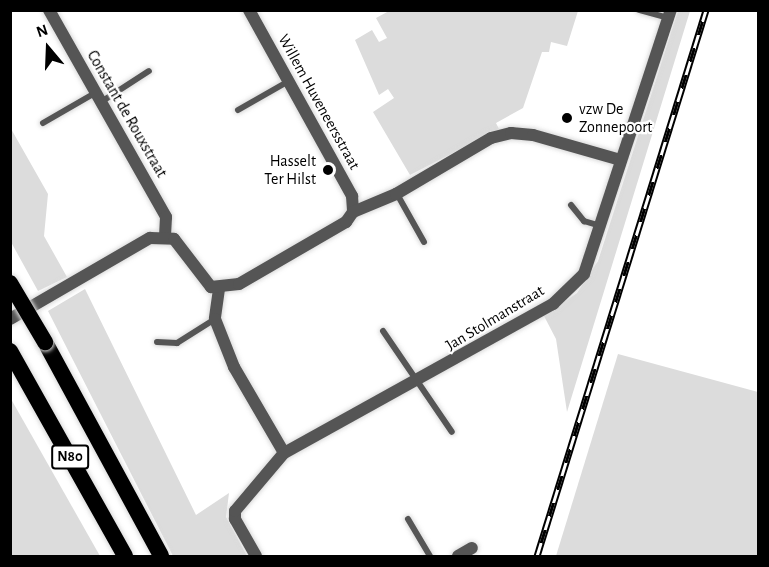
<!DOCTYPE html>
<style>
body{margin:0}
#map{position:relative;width:769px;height:567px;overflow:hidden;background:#fff;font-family:"Alegreya Sans",sans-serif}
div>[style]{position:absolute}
.green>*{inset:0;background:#dcdcdc}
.roads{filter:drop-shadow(0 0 2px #dbdbdb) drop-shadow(0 0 2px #dbdbdb)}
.service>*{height:6px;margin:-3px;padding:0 3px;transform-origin:3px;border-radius:3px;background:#555}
.minor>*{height:12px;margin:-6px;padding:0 6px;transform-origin:6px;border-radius:6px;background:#555}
.trunk>*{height:16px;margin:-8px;padding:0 8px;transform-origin:8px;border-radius:8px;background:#000}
.rail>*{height:7px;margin-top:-3.5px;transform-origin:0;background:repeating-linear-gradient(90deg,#fff 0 14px,#000 0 28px);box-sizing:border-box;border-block:2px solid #000}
.bridges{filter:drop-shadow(0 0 2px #dbdbdb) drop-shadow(0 0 2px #dbdbdb)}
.trunk-bridge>*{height:16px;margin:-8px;padding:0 8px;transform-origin:8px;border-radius:8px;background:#000}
.dots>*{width:16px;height:16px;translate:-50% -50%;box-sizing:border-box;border:3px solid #fff;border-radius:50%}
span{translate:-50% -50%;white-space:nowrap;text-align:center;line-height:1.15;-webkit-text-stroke:4.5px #fff;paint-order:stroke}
.shield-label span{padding:2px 4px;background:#fff;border:2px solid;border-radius:4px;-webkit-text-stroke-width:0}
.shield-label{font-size:15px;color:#000;font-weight:700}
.street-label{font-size:16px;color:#000}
.poi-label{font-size:16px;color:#000}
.left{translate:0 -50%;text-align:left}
.right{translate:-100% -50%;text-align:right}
.frame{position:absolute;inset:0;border:12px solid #000;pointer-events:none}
.north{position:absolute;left:18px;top:18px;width:60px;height:60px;-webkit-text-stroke:4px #fff;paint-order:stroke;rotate:341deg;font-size:16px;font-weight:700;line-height:24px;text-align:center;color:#000}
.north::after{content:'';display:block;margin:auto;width:21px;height:27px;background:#000;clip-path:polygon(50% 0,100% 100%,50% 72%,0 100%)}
</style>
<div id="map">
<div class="green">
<i style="clip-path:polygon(389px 11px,578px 11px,567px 46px,551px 42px,549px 52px,542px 52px,523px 108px,496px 123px,499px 129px,410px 175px,373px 112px,394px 98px,388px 89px,379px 95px,355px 40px,372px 30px,379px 42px,387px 38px,376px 18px)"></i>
<i style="clip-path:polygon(678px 11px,690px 11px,567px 412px,556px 339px,544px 316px,577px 293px,598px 261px)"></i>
<i style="clip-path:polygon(10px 127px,48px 194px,44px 236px,67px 277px,38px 291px,11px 242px)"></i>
<i style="clip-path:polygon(85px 289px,196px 515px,229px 493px,226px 517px,247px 556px,173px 556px,48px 311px)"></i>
<i style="clip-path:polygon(618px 354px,758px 392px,758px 556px,556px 556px)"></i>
<i style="clip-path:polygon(11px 399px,100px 556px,11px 556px)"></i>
</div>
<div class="roads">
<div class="service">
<i style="left:639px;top:10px;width:30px;rotate:15deg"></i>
<i style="left:101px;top:102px;width:57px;rotate:-32.9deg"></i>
<i style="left:238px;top:110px;width:56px;rotate:-29.7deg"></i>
<i style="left:43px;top:123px;width:60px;rotate:-30deg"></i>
<i style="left:397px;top:194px;width:55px;rotate:60.6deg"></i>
<i style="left:571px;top:205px;width:21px;rotate:51deg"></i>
<i style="left:584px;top:221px;width:17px;rotate:17deg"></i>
<i style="left:383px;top:331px;width:122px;rotate:55.7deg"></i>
<i style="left:157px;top:342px;width:20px;rotate:3deg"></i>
<i style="left:177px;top:343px;width:45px;rotate:-32.3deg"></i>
<i style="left:408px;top:519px;width:43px;rotate:59.3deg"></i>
</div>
<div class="minor">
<i style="left:49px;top:10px;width:238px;rotate:60.5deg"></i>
<i style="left:166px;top:217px;width:19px;rotate:93deg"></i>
<i style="left:249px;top:10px;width:213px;rotate:61deg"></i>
<i style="left:352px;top:196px;width:16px;rotate:86deg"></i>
<i style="left:219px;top:289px;width:30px;rotate:98deg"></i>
<i style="left:215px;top:319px;width:52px;rotate:68.4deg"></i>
<i style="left:234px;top:367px;width:99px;rotate:59.8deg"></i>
<i style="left:10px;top:319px;width:162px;rotate:-30.1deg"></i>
<i style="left:150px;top:238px;width:24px;rotate:2deg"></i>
<i style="left:174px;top:239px;width:61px;rotate:52.4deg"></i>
<i style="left:211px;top:287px;width:28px;rotate:-6deg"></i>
<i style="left:239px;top:284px;width:124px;rotate:-30.1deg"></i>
<i style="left:346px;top:222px;width:12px;rotate:-55deg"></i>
<i style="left:353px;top:212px;width:47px;rotate:-22.7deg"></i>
<i style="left:396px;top:194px;width:110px;rotate:-30.5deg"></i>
<i style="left:491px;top:138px;width:21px;rotate:-14deg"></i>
<i style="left:511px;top:133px;width:22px;rotate:5deg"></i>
<i style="left:533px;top:135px;width:91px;rotate:15.9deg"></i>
<i style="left:256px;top:556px;width:43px;rotate:-119.6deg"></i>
<i style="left:235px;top:519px;width:8px;rotate:-90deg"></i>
<i style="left:235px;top:511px;width:76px;rotate:-49.8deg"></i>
<i style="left:284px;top:453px;width:308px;rotate:-29deg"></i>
<i style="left:553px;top:304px;width:43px;rotate:-44.1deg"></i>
<i style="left:584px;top:274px;width:278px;rotate:-71.8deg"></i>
<i style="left:458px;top:556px;width:16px;rotate:-30deg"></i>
</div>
<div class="trunk">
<i style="left:45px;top:342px;width:243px;rotate:61.5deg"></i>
<i style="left:10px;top:351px;width:235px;rotate:60.7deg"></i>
</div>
</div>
<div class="rail">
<i style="left:537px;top:556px;width:572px;rotate:-72.8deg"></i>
</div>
<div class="bridges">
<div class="trunk-bridge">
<i style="left:10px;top:283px;width:69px;rotate:59.3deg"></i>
</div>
</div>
<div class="dots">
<i style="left:567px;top:118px;background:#000"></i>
<i style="left:328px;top:170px;background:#000"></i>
</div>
<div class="shield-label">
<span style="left:70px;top:457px">N80</span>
</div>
<div class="street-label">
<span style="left:319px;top:102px;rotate:61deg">Willem Huveneersstraat</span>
<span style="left:127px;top:114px;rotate:60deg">Constant de Rouxstraat</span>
<span style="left:495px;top:318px;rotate:-31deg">Jan Stolmanstraat</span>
</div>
<div class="poi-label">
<span class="left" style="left:579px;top:118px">vzw De<br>Zonnepoort</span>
<span class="right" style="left:316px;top:170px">Hasselt<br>Ter Hilst</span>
</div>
<div class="frame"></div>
<div class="north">N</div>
</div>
